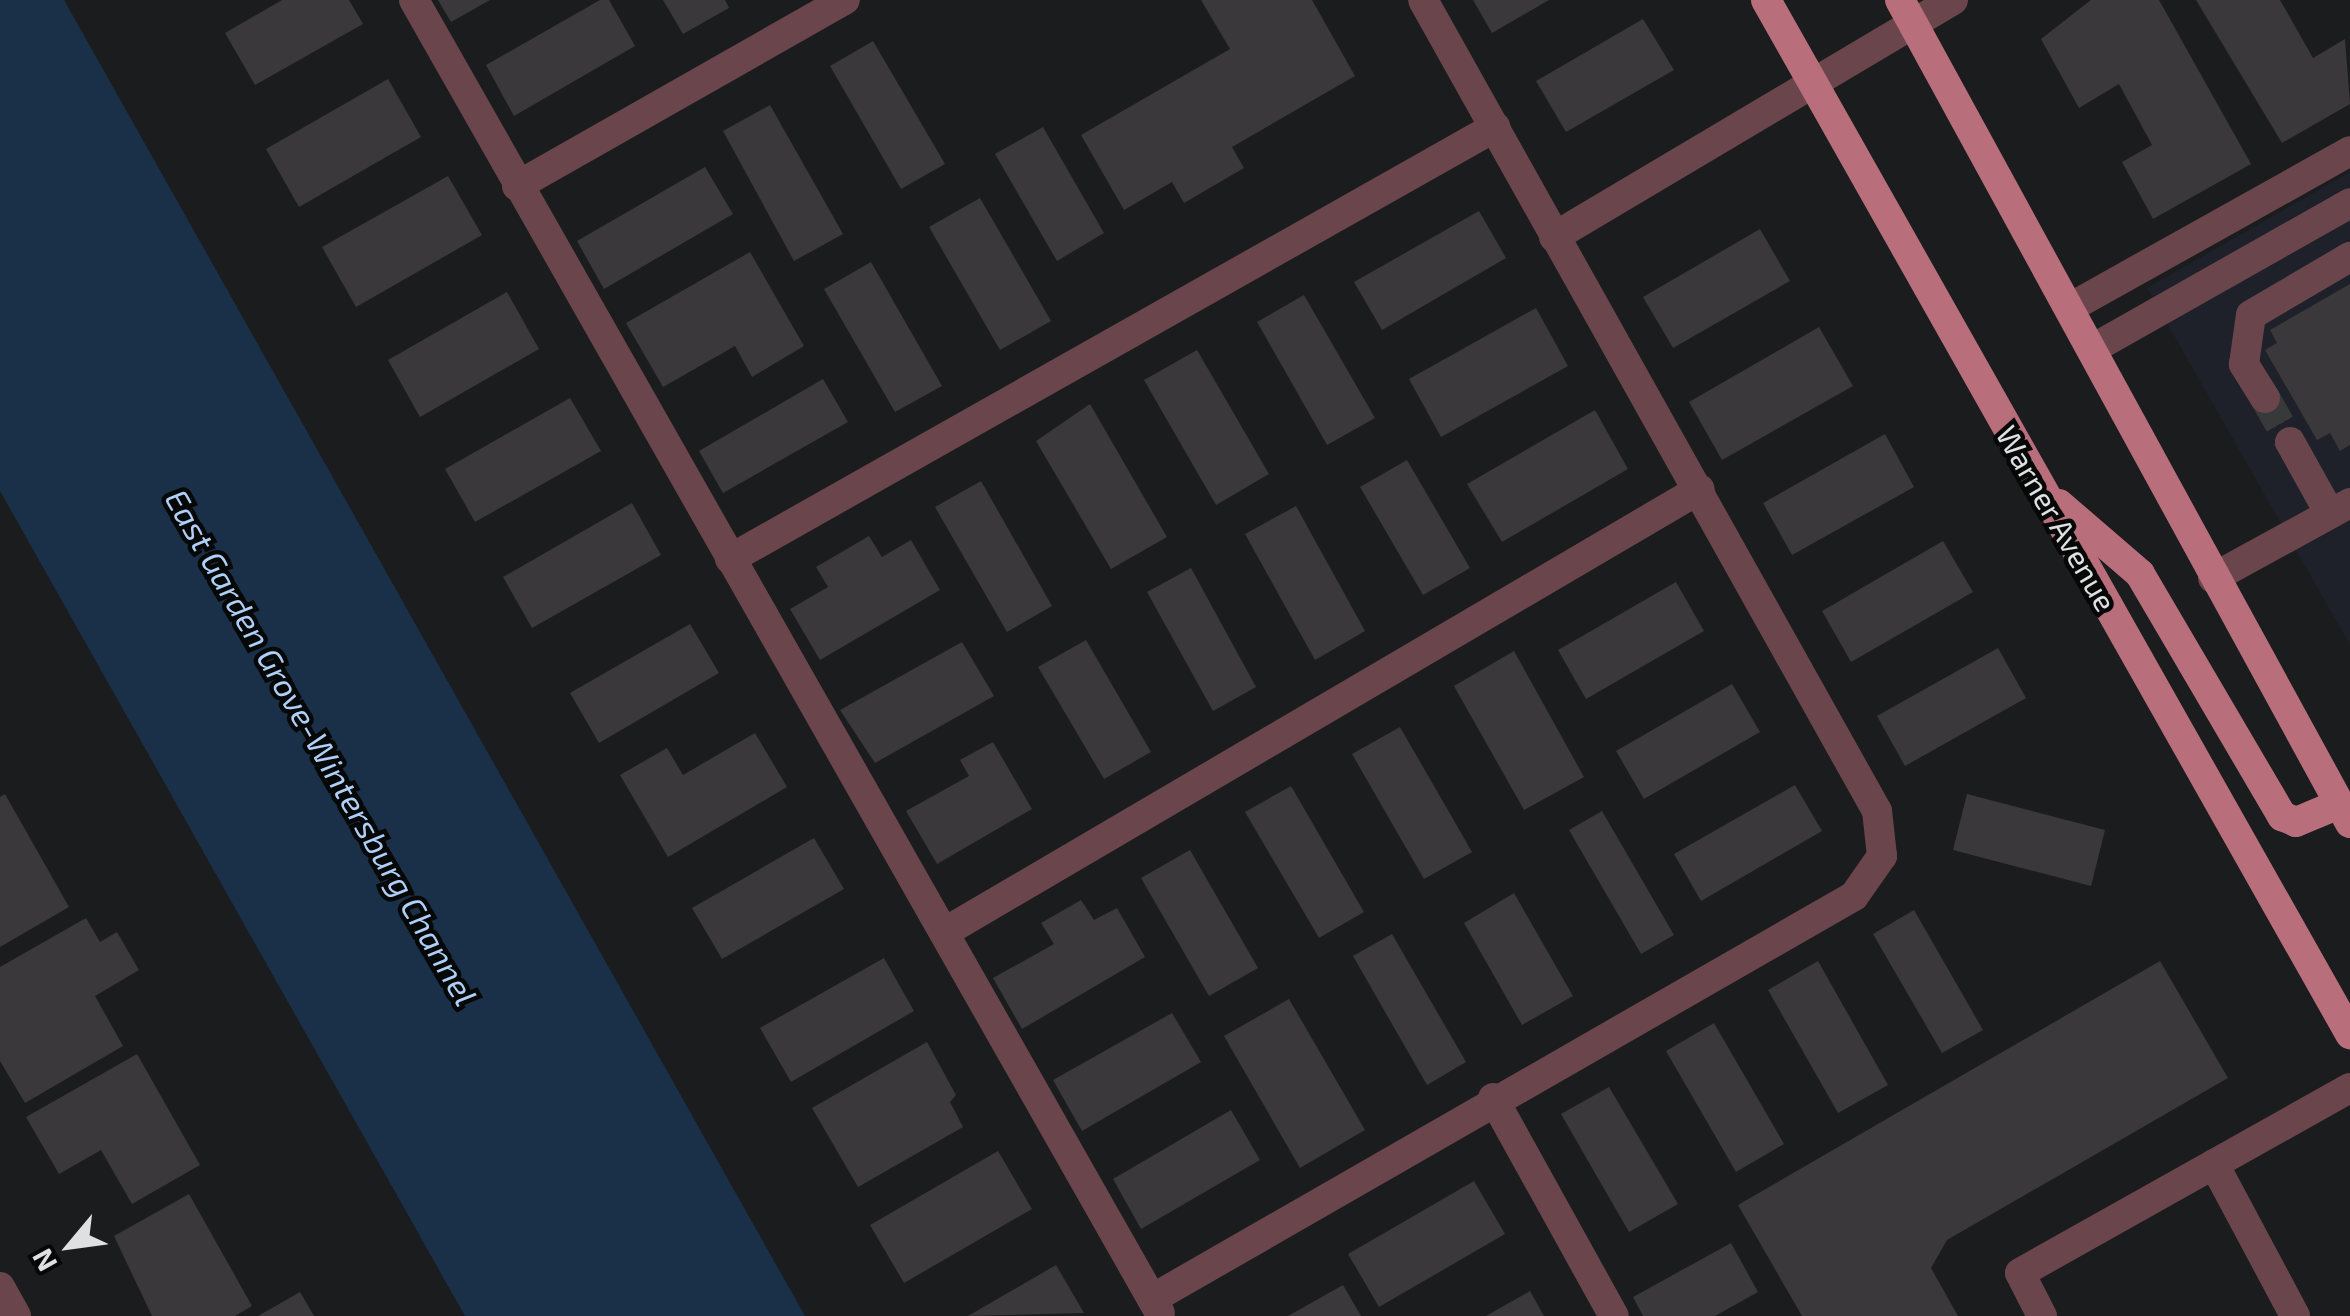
<!DOCTYPE html>
<style>
body{margin:0}
#map{position:relative;width:2350px;height:1316px;overflow:hidden;background:#1b1c1e;font-family:"Exo 2",sans-serif}
div>[style]{position:absolute}
.built>*{inset:0;background:#1e2129}
.water>*{inset:0;background:#1a3048}
.building>*{inset:0;background:#3a383a}
.minor-tunnel>*{height:30px;margin-top:-15px;transform-origin:0;background:repeating-linear-gradient(90deg,#38393b 0 30px,transparent 0 45px)}
.minor>*{height:30px;margin:-15px;padding:0 15px;transform-origin:15px;border-radius:15px;background:#6a464c}
.major>*{height:30px;margin:-15px;padding:0 15px;transform-origin:15px;border-radius:15px;background:#b86e7b}
span{translate:-50% -50%;white-space:nowrap;text-align:center;line-height:1.15;-webkit-text-stroke:9px #060707;paint-order:stroke}
.street-label{font-size:30px;color:#dfe0e1}
.water-label{font-size:32px;color:#aecff7;font-style:italic}
.north{position:absolute;left:20px;top:1196px;width:100px;height:100px;-webkit-text-stroke:8px #060707;paint-order:stroke;rotate:241deg;font-size:28px;font-weight:700;line-height:40px;text-align:center;color:#dfe0e1}
.north::after{content:'';display:block;margin:auto;width:35px;height:45px;background:#dfe0e1;clip-path:polygon(50% 0,100% 100%,50% 72%,0 100%)}
</style>
<div id="map">
<div class="built">
<i style="clip-path:polygon(2350px 172px,2350px 645px,2147px 288px)"></i>
</div>
<div class="water">
<i style="clip-path:polygon(0 0,64px 0,805px 1316px,465px 1316px,0 491px)"></i>
</div>
<div class="building">
<i style="clip-path:polygon(282px 0,349px 0,363px 24px,255px 85px,225px 33px)"></i>
<i style="clip-path:polygon(438px 0,490px 0,451px 22px)"></i>
<i style="clip-path:polygon(600px 0,609px 0,635px 46px,514px 116px,486px 65px)"></i>
<i style="clip-path:polygon(663px 0,725px 0,729px 8px,683px 34px)"></i>
<i style="clip-path:polygon(1201px 0,1312px 0,1355px 76px,1232px 147px,1244px 168px,1184px 203px,1172px 182px,1124px 210px,1081px 135px,1230px 49px)"></i>
<i style="clip-path:polygon(1473px 0,1549px 0,1492px 33px)"></i>
<i style="clip-path:polygon(2091px 0,2159px 0,2251px 164px,2153px 219px,2122px 162px,2152px 145px,2119px 84px,2079px 108px,2041px 39px)"></i>
<i style="clip-path:polygon(2196px 0,2280px 0,2313px 58px,2345px 39px,2350px 104px,2282px 143px)"></i>
<i style="clip-path:polygon(1643px 19px,1674px 70px,1566px 132px,1536px 81px)"></i>
<i style="clip-path:polygon(873px 41px,945px 164px,901px 189px,830px 66px)"></i>
<i style="clip-path:polygon(388px 79px,421px 137px,299px 207px,266px 149px)"></i>
<i style="clip-path:polygon(770px 105px,843px 234px,794px 261px,723px 131px)"></i>
<i style="clip-path:polygon(1043px 127px,1104px 233px,1057px 261px,995px 154px)"></i>
<i style="clip-path:polygon(705px 167px,733px 214px,604px 289px,577px 241px)"></i>
<i style="clip-path:polygon(448px 176px,482px 235px,356px 307px,322px 247px)"></i>
<i style="clip-path:polygon(980px 198px,1051px 321px,1000px 350px,929px 227px)"></i>
<i style="clip-path:polygon(1479px 211px,1506px 258px,1382px 330px,1354px 282px)"></i>
<i style="clip-path:polygon(1760px 229px,1790px 281px,1673px 348px,1643px 297px)"></i>
<i style="clip-path:polygon(750px 252px,804px 346px,752px 377px,735px 346px,663px 387px,626px 323px)"></i>
<i style="clip-path:polygon(871px 262px,942px 386px,895px 412px,824px 289px)"></i>
<i style="clip-path:polygon(2350px 284px,2350px 445px,2340px 451px,2330px 433px,2317px 440px,2265px 350px,2277px 343px,2270px 330px)"></i>
<i style="clip-path:polygon(507px 292px,539px 349px,420px 417px,388px 360px)"></i>
<i style="clip-path:polygon(1304px 295px,1375px 418px,1327px 445px,1257px 322px)"></i>
<i style="clip-path:polygon(1536px 308px,1568px 366px,1441px 437px,1409px 379px)"></i>
<i style="clip-path:polygon(1819px 327px,1853px 386px,1722px 460px,1689px 402px)"></i>
<i style="clip-path:polygon(1197px 350px,1269px 474px,1216px 505px,1144px 380px)"></i>
<i style="clip-path:polygon(823px 379px,848px 422px,723px 493px,699px 451px)"></i>
<i style="clip-path:polygon(570px 398px,601px 451px,475px 522px,445px 469px)"></i>
<i style="clip-path:polygon(1090px 404px,1167px 537px,1111px 569px,1036px 441px)"></i>
<i style="clip-path:polygon(1595px 410px,1628px 469px,1502px 542px,1467px 484px)"></i>
<i style="clip-path:polygon(1885px 434px,1914px 487px,1792px 555px,1763px 503px)"></i>
<i style="clip-path:polygon(1407px 460px,1470px 568px,1423px 595px,1360px 487px)"></i>
<i style="clip-path:polygon(981px 481px,1052px 606px,1007px 632px,935px 507px)"></i>
<i style="clip-path:polygon(632px 503px,661px 555px,532px 628px,503px 577px)"></i>
<i style="clip-path:polygon(1296px 506px,1365px 631px,1315px 660px,1245px 534px)"></i>
<i style="clip-path:polygon(869px 536px,882px 557px,911px 540px,940px 590px,820px 660px,790px 609px,828px 587px,816px 567px)"></i>
<i style="clip-path:polygon(1943px 541px,1973px 592px,1851px 662px,1822px 611px)"></i>
<i style="clip-path:polygon(1191px 568px,1256px 687px,1213px 711px,1147px 592px)"></i>
<i style="clip-path:polygon(1676px 582px,1704px 631px,1586px 699px,1558px 650px)"></i>
<i style="clip-path:polygon(690px 624px,719px 673px,599px 743px,570px 693px)"></i>
<i style="clip-path:polygon(1086px 640px,1151px 752px,1104px 779px,1038px 667px)"></i>
<i style="clip-path:polygon(962px 642px,994px 696px,875px 763px,840px 710px)"></i>
<i style="clip-path:polygon(1998px 648px,2026px 698px,1905px 766px,1877px 716px)"></i>
<i style="clip-path:polygon(1514px 651px,1584px 777px,1524px 810px,1454px 686px)"></i>
<i style="clip-path:polygon(1732px 684px,1760px 732px,1644px 799px,1616px 751px)"></i>
<i style="clip-path:polygon(1400px 727px,1472px 852px,1424px 879px,1352px 754px)"></i>
<i style="clip-path:polygon(755px 733px,787px 787px,668px 857px,620px 775px,667px 748px,683px 775px)"></i>
<i style="clip-path:polygon(993px 742px,1032px 809px,937px 864px,906px 811px,969px 776px,960px 760px)"></i>
<i style="clip-path:polygon(1795px 785px,1822px 831px,1701px 901px,1674px 854px)"></i>
<i style="clip-path:polygon(1291px 786px,1364px 912px,1319px 938px,1245px 812px)"></i>
<i style="clip-path:polygon(5px 794px,69px 907px,0 947px,0 797px)"></i>
<i style="clip-path:polygon(1967px 794px,2105px 830px,2091px 886px,1953px 850px)"></i>
<i style="clip-path:polygon(1602px 811px,1674px 935px,1641px 954px,1569px 830px)"></i>
<i style="clip-path:polygon(814px 838px,844px 889px,722px 959px,692px 908px)"></i>
<i style="clip-path:polygon(1190px 850px,1258px 968px,1209px 996px,1141px 878px)"></i>
<i style="clip-path:polygon(1514px 893px,1573px 996px,1522px 1025px,1464px 923px)"></i>
<i style="clip-path:polygon(1081px 900px,1094px 920px,1117px 908px,1145px 957px,1022px 1029px,993px 978px,1054px 944px,1041px 923px)"></i>
<i style="clip-path:polygon(1914px 910px,1983px 1030px,1942px 1053px,1873px 934px)"></i>
<i style="clip-path:polygon(86px 918px,100px 942px,117px 932px,139px 970px,95px 996px,123px 1046px,25px 1103px,0 1061px,0 967px)"></i>
<i style="clip-path:polygon(1392px 934px,1466px 1062px,1427px 1085px,1353px 956px)"></i>
<i style="clip-path:polygon(884px 958px,914px 1011px,791px 1082px,760px 1028px)"></i>
<i style="clip-path:polygon(1818px 961px,1888px 1085px,1838px 1113px,1768px 990px)"></i>
<i style="clip-path:polygon(2160px 961px,2228px 1078px,1947px 1240px,1931px 1268px,1958px 1316px,1802px 1316px,1738px 1205px)"></i>
<i style="clip-path:polygon(1289px 999px,1365px 1130px,1300px 1168px,1224px 1036px)"></i>
<i style="clip-path:polygon(1172px 1013px,1201px 1062px,1082px 1131px,1053px 1080px)"></i>
<i style="clip-path:polygon(1714px 1023px,1784px 1144px,1736px 1172px,1666px 1051px)"></i>
<i style="clip-path:polygon(927px 1042px,956px 1095px,950px 1102px,963px 1127px,858px 1187px,812px 1108px)"></i>
<i style="clip-path:polygon(137px 1054px,200px 1165px,132px 1204px,101px 1150px,59px 1174px,26px 1117px)"></i>
<i style="clip-path:polygon(1609px 1087px,1678px 1204px,1629px 1232px,1561px 1114px)"></i>
<i style="clip-path:polygon(1231px 1110px,1260px 1160px,1141px 1229px,1113px 1179px)"></i>
<i style="clip-path:polygon(998px 1151px,1032px 1209px,904px 1283px,870px 1225px)"></i>
<i style="clip-path:polygon(1474px 1181px,1505px 1234px,1379px 1307px,1348px 1254px)"></i>
<i style="clip-path:polygon(189px 1194px,252px 1306px,235px 1316px,152px 1316px,114px 1236px)"></i>
<i style="clip-path:polygon(1731px 1243px,1758px 1292px,1715px 1316px,1643px 1316px,1633px 1297px)"></i>
<i style="clip-path:polygon(1056px 1265px,1084px 1313px,968px 1316px)"></i>
<i style="clip-path:polygon(1343px 1285px,1361px 1316px,1288px 1316px)"></i>
<i style="clip-path:polygon(1530px 1291px,1544px 1316px,1486px 1316px)"></i>
<i style="clip-path:polygon(300px 1292px,314px 1316px,258px 1316px)"></i>
</div>
<div class="minor-tunnel">
<i style="left:2265px;top:398px;width:51px;rotate:60.4deg"></i>
</div>
<div class="minor">
<i style="left:414px;top:0;width:1510px;rotate:60.4deg"></i>
<i style="left:517px;top:186px;width:377px;rotate:-29.6deg"></i>
<i style="left:1554px;top:237px;width:464px;rotate:-30.7deg"></i>
<i style="left:2073px;top:306px;width:317px;rotate:-29.2deg"></i>
<i style="left:2094px;top:348px;width:294px;rotate:-29.5deg"></i>
<i style="left:2265px;top:398px;width:40px;rotate:-122deg"></i>
<i style="left:2244px;top:364px;width:49px;rotate:-81.9deg"></i>
<i style="left:2251px;top:315px;width:115px;rotate:-30.4deg"></i>
<i style="left:2290px;top:442px;width:82px;rotate:60.9deg"></i>
<i style="left:730px;top:559px;width:879px;rotate:-29.45deg"></i>
<i style="left:2213px;top:578px;width:156px;rotate:-28.7deg"></i>
<i style="left:945px;top:932px;width:875px;rotate:-30.4deg"></i>
<i style="left:1493px;top:1098px;width:249px;rotate:61deg"></i>
<i style="left:2214px;top:1164px;width:172px;rotate:61.9deg"></i>
<i style="left:0;top:1287px;width:33px;rotate:61deg"></i>
<i style="left:1152px;top:1299px;width:809px;rotate:-29.86deg"></i>
<i style="left:1854px;top:896px;width:49px;rotate:-55deg"></i>
<i style="left:1882px;top:856px;width:45px;rotate:-96.3deg"></i>
<i style="left:1877px;top:811px;width:929px;rotate:-119.24deg"></i>
<i style="left:2042px;top:1316px;width:48px;rotate:-117.1deg"></i>
<i style="left:2020px;top:1273px;width:378px;rotate:-29.3deg"></i>
</div>
<div class="major">
<i style="left:1766px;top:0;width:1188px;rotate:60.54deg"></i>
<i style="left:1900px;top:0;width:938px;rotate:61.33deg"></i>
<i style="left:2059px;top:504px;width:107px;rotate:40.8deg"></i>
<i style="left:2140px;top:574px;width:281px;rotate:59.6deg"></i>
<i style="left:2282px;top:816px;width:15px;rotate:23deg"></i>
<i style="left:2296px;top:822px;width:47px;rotate:-22.7deg"></i>
</div>
<div class="street-label">
<span style="left:2057px;top:518px;rotate:60deg">Warner Avenue</span>
</div>
<div class="water-label">
<span style="left:322px;top:747px;rotate:60deg">East Garden Grove-Wintersburg Channel</span>
</div>
<div class="north">N</div>
</div>
